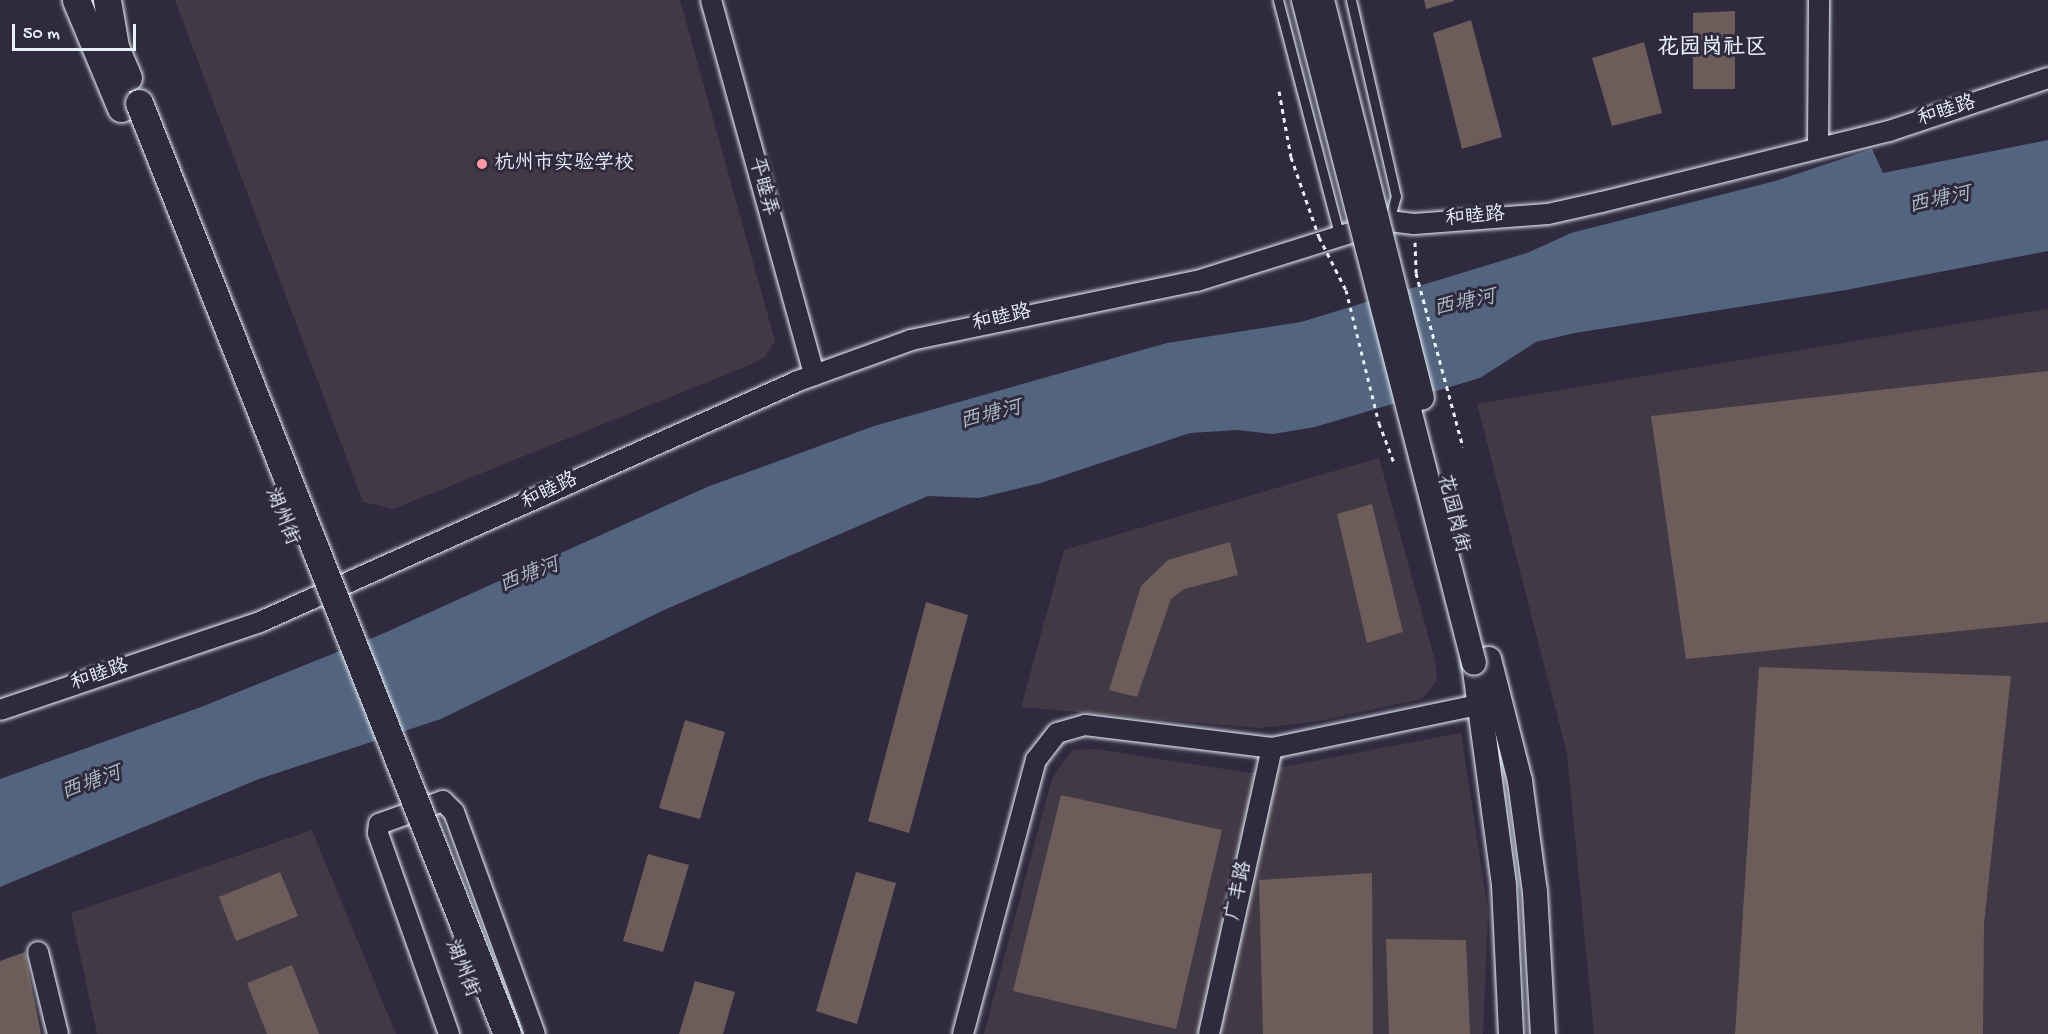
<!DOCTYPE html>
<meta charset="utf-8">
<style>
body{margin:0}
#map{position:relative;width:2048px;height:1034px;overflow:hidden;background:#2f2a3d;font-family:"Gochi Hand","LXGW WenKai TC",sans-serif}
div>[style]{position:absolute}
.built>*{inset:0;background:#423946}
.water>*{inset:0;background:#53647e}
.building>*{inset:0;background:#6d5d5a}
.path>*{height:3px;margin-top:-1.5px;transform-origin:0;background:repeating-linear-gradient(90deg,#e8f1f8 0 4.5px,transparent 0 9px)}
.roads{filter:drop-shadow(0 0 2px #e8f1f8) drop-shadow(0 0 2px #e8f1f8)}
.service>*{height:9px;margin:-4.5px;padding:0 4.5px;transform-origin:4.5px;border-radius:4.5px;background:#2f2a3d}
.minor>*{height:20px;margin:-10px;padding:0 10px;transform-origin:10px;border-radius:10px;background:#2f2a3d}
.tertiary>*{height:24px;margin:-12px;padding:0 12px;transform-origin:12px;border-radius:12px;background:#2f2a3d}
.secondary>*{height:27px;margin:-13.5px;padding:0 13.5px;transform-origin:13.5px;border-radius:13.5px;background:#2f2a3d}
.path-bridge>*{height:3px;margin-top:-1.5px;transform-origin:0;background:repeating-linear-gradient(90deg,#e8f1f8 0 4.5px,transparent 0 9px)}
.bridges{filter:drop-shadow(0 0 2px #e8f1f8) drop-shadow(0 0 2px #e8f1f8)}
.tertiary-bridge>*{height:24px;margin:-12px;padding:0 12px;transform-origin:12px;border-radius:12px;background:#2f2a3d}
.secondary-bridge>*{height:27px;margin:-13.5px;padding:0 13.5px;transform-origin:13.5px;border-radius:13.5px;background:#2f2a3d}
.dots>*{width:16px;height:16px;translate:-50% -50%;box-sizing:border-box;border:3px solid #2f2a3d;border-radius:50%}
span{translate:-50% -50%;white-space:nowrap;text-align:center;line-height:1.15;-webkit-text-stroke:6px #2f2a3d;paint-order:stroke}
.street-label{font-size:20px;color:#e8f1f8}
.poi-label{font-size:20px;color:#e8f1f8}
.left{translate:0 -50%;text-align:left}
.water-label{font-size:21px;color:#acb9c7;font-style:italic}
.quarter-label{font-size:22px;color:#e8f1f8;font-weight:700}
.scale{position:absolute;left:12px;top:24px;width:124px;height:27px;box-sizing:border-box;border:3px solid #e8f1f8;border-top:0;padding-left:8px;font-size:18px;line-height:21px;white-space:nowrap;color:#e8f1f8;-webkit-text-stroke:4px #2f2a3d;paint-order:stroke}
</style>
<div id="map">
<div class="built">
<i style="clip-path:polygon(175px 0,680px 0,775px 341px,765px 357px,750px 365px,393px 509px,363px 502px)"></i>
<i style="clip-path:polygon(2048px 309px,2048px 1034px,1594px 1034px,1567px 754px,1477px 404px)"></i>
<i style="clip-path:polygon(1379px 458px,1436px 664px,1437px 680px,1422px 699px,1314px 722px,1258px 728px,1021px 707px,1064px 550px)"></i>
<i style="clip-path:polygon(1461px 733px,1488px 911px,1483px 1034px,984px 1034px,1052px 778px,1072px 750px,1095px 749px,1250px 773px)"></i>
<i style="clip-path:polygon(312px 830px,396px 1034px,97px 1034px,71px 913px)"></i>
</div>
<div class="water">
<i style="clip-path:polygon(2048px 140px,2048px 251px,1846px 290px,1575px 333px,1536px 342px,1480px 378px,1315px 427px,1273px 434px,1238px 430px,1190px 433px,1041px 483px,979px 498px,928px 496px,664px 610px,441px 719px,259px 779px,0 887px,0 779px,201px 707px,382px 634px,707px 487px,874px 426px,1167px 343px,1301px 322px,1527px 253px,1571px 233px,1775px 181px,1872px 149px,1883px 173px)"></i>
</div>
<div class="building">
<i style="clip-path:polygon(1424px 0,1454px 0,1454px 1px,1426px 9px)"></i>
<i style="clip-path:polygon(1735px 11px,1735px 89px,1693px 89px,1693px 13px)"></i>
<i style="clip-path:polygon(1471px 20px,1502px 137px,1462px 149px,1433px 33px)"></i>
<i style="clip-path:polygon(1644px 42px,1662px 113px,1612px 126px,1592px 58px)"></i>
<i style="clip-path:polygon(2048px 371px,2048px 622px,1686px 659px,1651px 416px)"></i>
<i style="clip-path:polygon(1372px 504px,1403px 632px,1367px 643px,1337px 514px)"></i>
<i style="clip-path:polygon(1230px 542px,1238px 575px,1184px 589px,1171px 599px,1137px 697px,1109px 690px,1141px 586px,1168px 560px)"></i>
<i style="clip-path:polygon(926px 602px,968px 615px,909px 833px,868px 821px)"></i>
<i style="clip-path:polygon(1759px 667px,2011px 676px,1984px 923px,1983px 1034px,1735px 1034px)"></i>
<i style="clip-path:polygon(685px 720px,725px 732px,700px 819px,659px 808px)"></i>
<i style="clip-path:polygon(1061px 795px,1222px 830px,1176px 1029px,1013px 991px)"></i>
<i style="clip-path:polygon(648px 854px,689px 865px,663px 952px,623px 941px)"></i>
<i style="clip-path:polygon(280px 872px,298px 916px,236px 941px,219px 897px)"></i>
<i style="clip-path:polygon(856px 872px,896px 883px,857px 1024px,816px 1011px)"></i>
<i style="clip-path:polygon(1372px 873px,1373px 1034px,1263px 1034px,1259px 880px)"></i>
<i style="clip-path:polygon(1386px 939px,1466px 940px,1470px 1034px,1389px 1034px)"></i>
<i style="clip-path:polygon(25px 952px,41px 1034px,0 1034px,0 961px)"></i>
<i style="clip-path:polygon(292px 965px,319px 1034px,267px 1034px,247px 983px)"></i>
<i style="clip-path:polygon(695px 981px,735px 992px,723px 1034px,679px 1034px)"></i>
</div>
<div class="path">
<i style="left:1279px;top:91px;width:67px;rotate:79.7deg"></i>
<i style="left:1415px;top:242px;width:31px;rotate:88deg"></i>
<i style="left:1416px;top:273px;width:180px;rotate:74.9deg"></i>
<i style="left:1379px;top:423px;width:43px;rotate:69.4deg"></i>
</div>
<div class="roads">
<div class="service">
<i style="left:1278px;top:0;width:235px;rotate:75.4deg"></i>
<i style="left:1337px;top:227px;width:11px;rotate:38deg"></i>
<i style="left:1351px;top:0;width:201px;rotate:77.1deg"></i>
<i style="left:1396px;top:196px;width:26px;rotate:106deg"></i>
</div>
<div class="minor">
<i style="left:711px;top:0;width:389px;rotate:74.6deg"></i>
<i style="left:1818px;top:147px;width:147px;rotate:-89.6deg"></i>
<i style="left:0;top:710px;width:274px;rotate:-18.7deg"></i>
<i style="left:260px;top:622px;width:590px;rotate:-24.13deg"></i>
<i style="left:798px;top:381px;width:120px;rotate:-19.9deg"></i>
<i style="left:911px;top:340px;width:292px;rotate:-11.7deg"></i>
<i style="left:1197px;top:281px;width:201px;rotate:-17.4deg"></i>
<i style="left:1389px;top:221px;width:25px;rotate:7deg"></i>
<i style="left:1414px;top:224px;width:134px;rotate:-4.3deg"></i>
<i style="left:1548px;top:214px;width:55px;rotate:-12.5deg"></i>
<i style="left:1602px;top:202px;width:296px;rotate:-13.9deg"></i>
<i style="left:1889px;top:131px;width:168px;rotate:-18.4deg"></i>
<i style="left:38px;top:952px;width:84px;rotate:76.3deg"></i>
<i style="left:449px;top:1034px;width:213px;rotate:-109.5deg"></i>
<i style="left:378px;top:833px;width:9px;rotate:-84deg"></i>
<i style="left:379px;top:824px;width:68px;rotate:-19.8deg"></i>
<i style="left:443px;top:801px;width:16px;rotate:45deg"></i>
<i style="left:454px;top:812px;width:236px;rotate:70deg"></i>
<i style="left:963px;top:1034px;width:284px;rotate:-75.1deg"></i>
<i style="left:1036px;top:760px;width:34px;rotate:-52deg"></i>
<i style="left:1057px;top:733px;width:29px;rotate:-16deg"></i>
<i style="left:1085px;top:725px;width:188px;rotate:7deg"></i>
<i style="left:1272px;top:748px;width:226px;rotate:-11.8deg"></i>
<i style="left:1209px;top:1034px;width:293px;rotate:-77.6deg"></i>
</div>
<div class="tertiary">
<i style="left:1489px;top:659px;width:126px;rotate:75.7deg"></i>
<i style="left:1520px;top:781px;width:112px;rotate:82.3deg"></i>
<i style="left:1535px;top:892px;width:142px;rotate:86.8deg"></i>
<i style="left:1474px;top:663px;width:224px;rotate:82.3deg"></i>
<i style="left:1504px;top:885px;width:149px;rotate:87.3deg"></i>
</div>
<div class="secondary">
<i style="left:76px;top:0;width:117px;rotate:67.4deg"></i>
<i style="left:107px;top:0;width:48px;rotate:80.3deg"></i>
<i style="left:115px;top:47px;width:33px;rotate:67deg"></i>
</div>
</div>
<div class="path-bridge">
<i style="left:1291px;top:157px;width:85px;rotate:70.7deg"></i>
<i style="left:1319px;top:237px;width:59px;rotate:63deg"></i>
<i style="left:1346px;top:290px;width:137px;rotate:76.1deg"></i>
</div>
<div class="bridges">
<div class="tertiary-bridge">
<i style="left:1304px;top:0;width:684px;rotate:75.62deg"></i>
<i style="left:1322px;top:0;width:410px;rotate:75.9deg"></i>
</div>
<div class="secondary-bridge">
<i style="left:139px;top:103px;width:1001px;rotate:68.43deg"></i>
</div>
</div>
<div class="dots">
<i style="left:482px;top:164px;background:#ff9aa2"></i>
</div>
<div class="street-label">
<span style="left:1947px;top:112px;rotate:-18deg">和睦路</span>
<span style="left:762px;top:187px;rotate:75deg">平睦弄</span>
<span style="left:1475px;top:218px;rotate:-5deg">和睦路</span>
<span style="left:1002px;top:319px;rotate:-13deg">和睦路</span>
<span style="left:550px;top:492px;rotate:-26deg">和睦路</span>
<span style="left:1452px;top:514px;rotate:76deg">花园岗街</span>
<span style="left:281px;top:517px;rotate:68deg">湖州街</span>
<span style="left:100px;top:676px;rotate:-19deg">和睦路</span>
<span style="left:1240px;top:891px;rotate:-78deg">广丰路</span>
<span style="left:461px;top:969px;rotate:68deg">湖州街</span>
</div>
<div class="poi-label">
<span class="left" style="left:494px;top:164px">杭州市实验学校</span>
</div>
<div class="water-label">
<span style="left:1940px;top:202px;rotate:-12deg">西塘河</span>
<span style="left:1465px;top:305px;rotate:-12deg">西塘河</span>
<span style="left:991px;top:417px;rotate:-14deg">西塘河</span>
<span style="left:530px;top:577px;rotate:-21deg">西塘河</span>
<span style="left:92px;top:785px;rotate:-20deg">西塘河</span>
</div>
<div class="quarter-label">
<span style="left:1712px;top:50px">花园岗社区</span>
</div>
<div class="scale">50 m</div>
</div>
